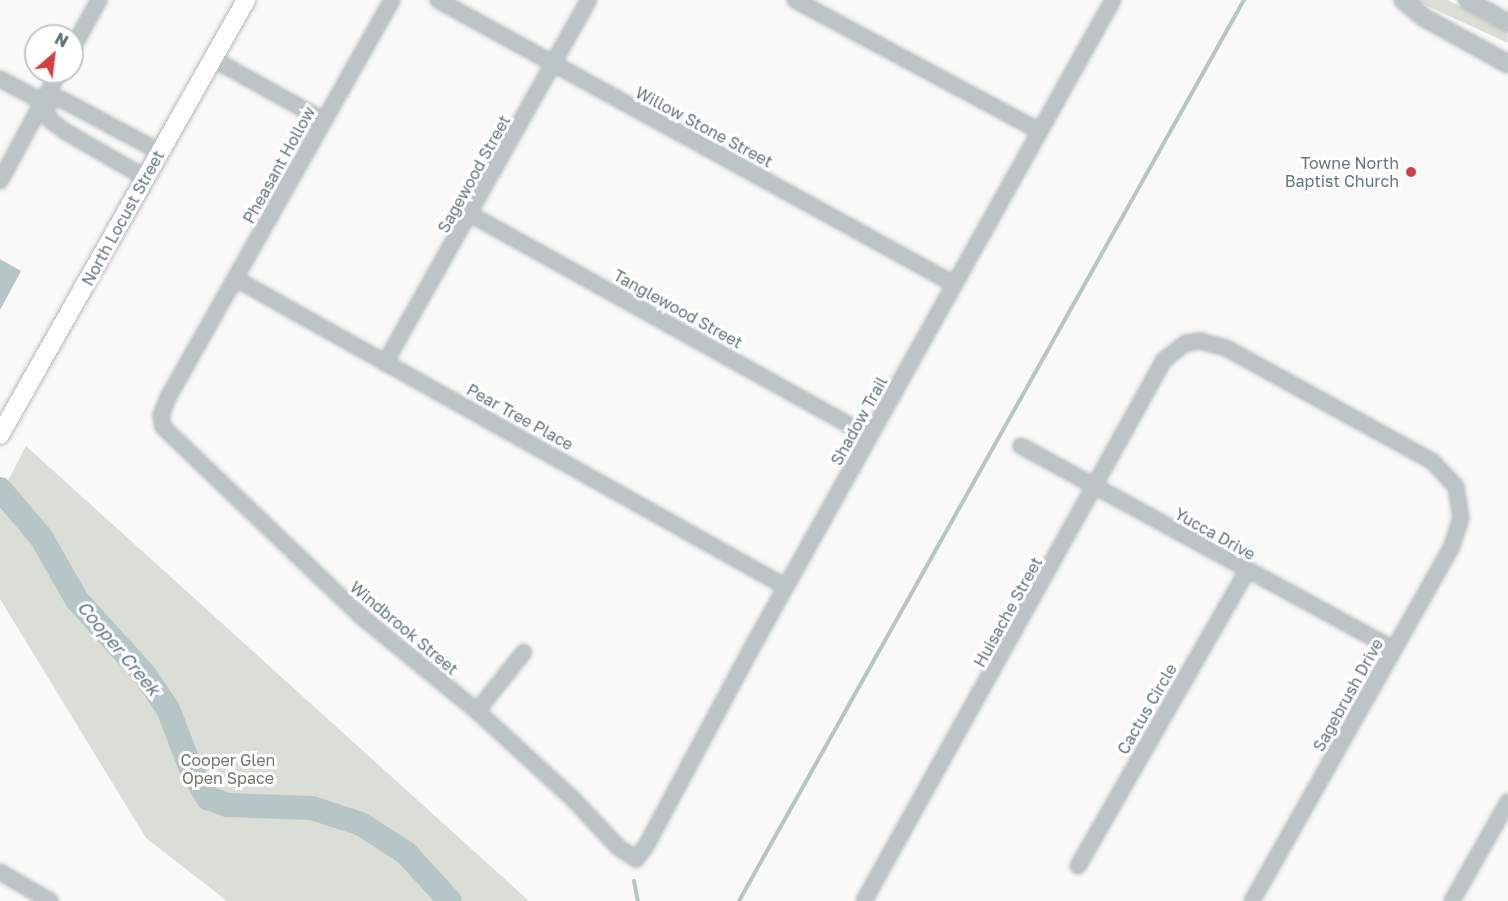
<!DOCTYPE html>
<style>
body{margin:0}
#map{position:relative;width:1508px;height:901px;overflow:hidden;background:#f9f9f8;font-family:"Golos Text",sans-serif}
div>[style]{position:absolute}
.green>*{inset:0;background:#dbded7}
.water>*{inset:0;background:#b6c5c5}
.stream>*{height:4px;margin:-2px;padding:0 2px;transform-origin:2px;border-radius:2px;background:#b6c5c5}
.river>*{height:24px;margin:-12px;padding:0 12px;transform-origin:12px;border-radius:12px;background:#b6c5c5}
.roads{filter:drop-shadow(0 0 2px #b2babc) drop-shadow(0 0 2px #b2babc)}
.minor>*{height:14px;margin:-7px;padding:0 7px;transform-origin:7px;border-radius:7px;background:#bdc4c5}
.tertiary>*{height:16px;margin:-8px;padding:0 8px;transform-origin:8px;border-radius:8px;background:#bdc4c5}
.secondary>*{height:18px;margin:-9px;padding:0 9px;transform-origin:9px;border-radius:9px;background:#fff}
.dots>*{width:16px;height:16px;translate:-50% -50%;box-sizing:border-box;border:3px solid #fff;border-radius:50%}
span{translate:-50% -50%;white-space:nowrap;text-align:center;line-height:1.15;-webkit-text-stroke:6px #fff;paint-order:stroke}
.street-label{font-size:16px;color:#637679}
.poi-label{font-size:16px;color:#637679}
.right{translate:-100% -50%;text-align:right}
.park-label{font-size:16px;color:#6e7866}
.water-label{font-size:18px;color:#627979;font-style:italic}
.north{position:absolute;left:24px;top:24px;width:60px;height:60px;box-sizing:border-box;background:#fff;border:2px solid #c1c8c9;border-radius:50%;rotate:28deg;font-size:16px;font-weight:700;line-height:24px;text-align:center;color:#637679}
.north::after{content:'';display:block;margin:auto;width:21px;height:27px;background:#d23f44;clip-path:polygon(50% 0,100% 100%,50% 72%,0 100%)}
</style>
<div id="map">
<div class="green">
<i style="clip-path:polygon(1414px 0,1448px 0,1507px 32px,1508px 43px)"></i>
<i style="clip-path:polygon(26px 446px,529px 901px,227px 901px,146px 838px,0 599px,0 496px)"></i>
</div>
<div class="water">
<i style="clip-path:polygon(0 259px,21px 271px,0 310px)"></i>
</div>
<div class="stream">
<i style="left:634px;top:881px;width:20px;rotate:79deg"></i>
<i style="left:739px;top:901px;width:1033px;rotate:-60.73deg"></i>
</div>
<div class="river">
<i style="left:0;top:489px;width:63px;rotate:49.5deg"></i>
<i style="left:41px;top:537px;width:73px;rotate:60.3deg"></i>
<i style="left:77px;top:600px;width:101px;rotate:47.8deg"></i>
<i style="left:145px;top:675px;width:41px;rotate:55.9deg"></i>
<i style="left:168px;top:709px;width:64px;rotate:69deg"></i>
<i style="left:191px;top:769px;width:34px;rotate:60deg"></i>
<i style="left:208px;top:798px;width:20px;rotate:20deg"></i>
<i style="left:227px;top:805px;width:85px;rotate:2deg"></i>
<i style="left:312px;top:808px;width:52px;rotate:18.1deg"></i>
<i style="left:361px;top:824px;width:54px;rotate:32.8deg"></i>
<i style="left:406px;top:853px;width:65px;rotate:47.5deg"></i>
</div>
<div class="roads">
<div class="minor">
<i style="left:392px;top:0;width:457px;rotate:119.4deg"></i>
<i style="left:168px;top:398px;width:18px;rotate:112deg"></i>
<i style="left:161px;top:415px;width:12px;rotate:81deg"></i>
<i style="left:163px;top:427px;width:275px;rotate:43.7deg"></i>
<i style="left:362px;top:617px;width:149px;rotate:39.3deg"></i>
<i style="left:477px;top:711px;width:130px;rotate:42.5deg"></i>
<i style="left:573px;top:799px;width:66px;rotate:46.8deg"></i>
<i style="left:618px;top:847px;width:22px;rotate:34deg"></i>
<i style="left:636px;top:859px;width:16px;rotate:-52deg"></i>
<i style="left:646px;top:846px;width:221px;rotate:-61.9deg"></i>
<i style="left:750px;top:651px;width:745px;rotate:-60.86deg"></i>
<i style="left:438px;top:0;width:589px;rotate:28.83deg"></i>
<i style="left:795px;top:0;width:277px;rotate:28.2deg"></i>
<i style="left:72px;top:49px;width:56px;rotate:-61.1deg"></i>
<i style="left:213px;top:59px;width:126px;rotate:29deg"></i>
<i style="left:0;top:79px;width:49px;rotate:28.1deg"></i>
<i style="left:43px;top:102px;width:19px;rotate:69deg"></i>
<i style="left:50px;top:120px;width:20px;rotate:37deg"></i>
<i style="left:66px;top:132px;width:92px;rotate:29.9deg"></i>
<i style="left:43px;top:102px;width:18px;rotate:-9deg"></i>
<i style="left:61px;top:99px;width:112px;rotate:28.2deg"></i>
<i style="left:0;top:181px;width:124px;rotate:-61.6deg"></i>
<i style="left:470px;top:214px;width:457px;rotate:29.1deg"></i>
<i style="left:236px;top:279px;width:630px;rotate:29.25deg"></i>
<i style="left:385px;top:363px;width:416px;rotate:-60.7deg"></i>
<i style="left:1021px;top:446px;width:424px;rotate:28.6deg"></i>
<i style="left:477px;top:711px;width:75px;rotate:-51.5deg"></i>
<i style="left:1078px;top:866px;width:340px;rotate:-60.2deg"></i>
<i style="left:0;top:872px;width:58px;rotate:30.1deg"></i>
<i style="left:864px;top:901px;width:619px;rotate:-60.99deg"></i>
<i style="left:1164px;top:360px;width:28px;rotate:-38deg"></i>
<i style="left:1186px;top:343px;width:14px;rotate:-8deg"></i>
<i style="left:1200px;top:341px;width:27px;rotate:15deg"></i>
<i style="left:1226px;top:348px;width:236px;rotate:28.8deg"></i>
<i style="left:1433px;top:462px;width:34px;rotate:47deg"></i>
<i style="left:1456px;top:487px;width:31px;rotate:81deg"></i>
<i style="left:1461px;top:518px;width:32px;rotate:108deg"></i>
<i style="left:1451px;top:548px;width:405px;rotate:119.4deg"></i>
<i style="left:1452px;top:901px;width:114px;rotate:-60.5deg"></i>
</div>
<div class="tertiary">
<i style="left:1403px;top:0;width:26px;rotate:40deg"></i>
<i style="left:1423px;top:17px;width:97px;rotate:28.9deg"></i>
<i style="left:1467px;top:0;width:47px;rotate:29.3deg"></i>
</div>
<div class="secondary">
<i style="left:0;top:435px;width:500px;rotate:-60.5deg"></i>
</div>
</div>
<div class="dots">
<i style="left:1411px;top:172px;background:#d23f44"></i>
</div>
<div class="street-label">
<span style="left:704px;top:127px;rotate:28deg">Willow Stone Street</span>
<span style="left:279px;top:165px;rotate:-61deg">Pheasant Hollow</span>
<span style="left:474px;top:174px;rotate:-61deg">Sagewood Street</span>
<span style="left:123px;top:218px;rotate:-61deg">North Locust Street</span>
<span style="left:678px;top:309px;rotate:29deg">Tanglewood Street</span>
<span style="left:520px;top:417px;rotate:29deg">Pear Tree Place</span>
<span style="left:859px;top:421px;rotate:-61deg">Shadow Trail</span>
<span style="left:1215px;top:534px;rotate:29deg">Yucca Drive</span>
<span style="left:1008px;top:612px;rotate:-61deg">Huisache Street</span>
<span style="left:404px;top:628px;rotate:40deg">Windbrook Street</span>
<span style="left:1348px;top:695px;rotate:-61deg">Sagebrush Drive</span>
<span style="left:1147px;top:709px;rotate:-60deg">Cactus Circle</span>
</div>
<div class="poi-label">
<span class="right" style="left:1399px;top:172px">Towne North<br>Baptist Church</span>
</div>
<div class="park-label">
<span style="left:228px;top:769px">Cooper Glen<br>Open Space</span>
</div>
<div class="water-label">
<span style="left:119px;top:648px;rotate:50deg">Cooper Creek</span>
</div>
<div class="north">N</div>
</div>
